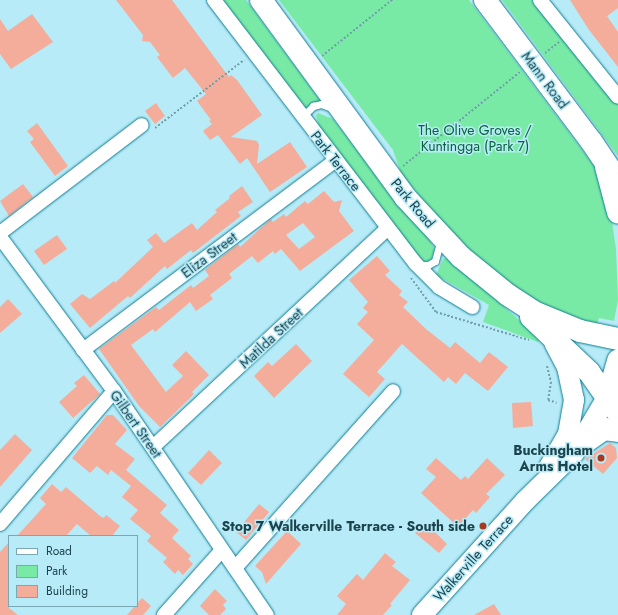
<!DOCTYPE html>
<style>
body{margin:0}
#map{position:relative;width:618px;height:615px;overflow:hidden;background:#b7ebf8;font-family:Jost,sans-serif}
div>[style]{position:absolute}
.green>*{inset:0;background:#79eaa6}
.building>*{inset:0;background:#f4ad9b}
.path>*{height:2px;margin-top:-1px;transform-origin:0;background:repeating-linear-gradient(90deg,#709eaa 0 2px,transparent 0 4px)}
.roads{filter:drop-shadow(0 0 1px #0d7d92) drop-shadow(0 0 1px #0d7d92)}
.lane>*{height:7px;margin:-3.5px;padding:0 3.5px;transform-origin:3.5px;border-radius:3.5px;background:#fff}
.street>*{height:14px;margin:-7px;padding:0 7px;transform-origin:7px;border-radius:7px;background:#fff}
.secondary>*{height:20px;margin:-10px;padding:0 10px;transform-origin:10px;border-radius:10px;background:#fff}
.highway>*{height:22px;margin:-11px;padding:0 11px;transform-origin:11px;border-radius:11px;background:#fff}
.dots>*{width:11px;height:11px;translate:-50% -50%;box-sizing:border-box;border:2px solid #b7ebf8;border-radius:50%}
span{translate:-50% -50%;white-space:nowrap;text-align:center;line-height:1.15;-webkit-text-stroke:3px #b7ebf8;paint-order:stroke}
.street-label{font-size:14px;color:#1c434c}
.park-label{font-size:14px;color:#076338}
.poi-label{font-size:14px;color:#1c434c;font-weight:700}
.right{translate:-100% -50%;text-align:right}
.legend{position:absolute;left:8px;top:535px;width:130px;height:72px;box-sizing:border-box;background:#b7ebf8;border:1px solid #79a8b3;margin:0;padding:5px 7px;list-style:none;font-size:12px;color:#1c434c}
.legend li{display:flex;align-items:center;gap:8px;height:20px}
.legend b{width:20px;border:1px solid #79a8b3}
</style>
<div id="map">
<div class="green">
<i style="clip-path:polygon(223px 0,246px 0,322px 103px,305px 108px)"></i>
<i style="clip-path:polygon(279px 0,469px 0,595px 167px,612px 221px,616px 249px,618px 300px,614px 321px,599px 318px,597px 325px,537px 303px,467px 254px,401px 173px,393px 150px)"></i>
<i style="clip-path:polygon(502px 0,540px 0,618px 97px,618px 156px)"></i>
<i style="clip-path:polygon(318px 113px,333px 119px,402px 209px,429px 238px,435px 250px,431px 261px,422px 261px,319px 127px,316px 115px)"></i>
<i style="clip-path:polygon(449px 257px,540px 339px,538px 342px,483px 322px,489px 305px,436px 275px,443px 259px)"></i>
</div>
<div class="building">
<i style="clip-path:polygon(116px 0,172px 0,229px 77px,231px 75px,237px 80px,262px 115px,231px 137px,257px 141px,259px 145px,257px 164px,290px 142px,307px 167px,270px 192px,247px 158px,240px 164px,218px 135px,210px 140px,203px 131px,212px 124px,209px 121px,211px 120px,197px 101px,206px 94px,185px 68px,173px 78px,157px 57px,160px 55px,150px 42px,142px 41px,143px 35px)"></i>
<i style="clip-path:polygon(570px 0,618px 0,618px 8px,607px 16px,618px 32px,618px 67px,589px 30px)"></i>
<i style="clip-path:polygon(32px 14px,53px 42px,11px 69px,0 54px,0 19px,8px 31px)"></i>
<i style="clip-path:polygon(156px 103px,165px 116px,155px 124px,145px 111px)"></i>
<i style="clip-path:polygon(37px 123px,68px 166px,55px 176px,30px 142px,34px 139px,27px 131px)"></i>
<i style="clip-path:polygon(23px 184px,33px 197px,9px 216px,0 201px)"></i>
<i style="clip-path:polygon(242px 186px,253px 202px,238px 212px,241px 216px,193px 253px,191px 250px,167px 269px,165px 266px,130px 298px,128px 296px,90px 328px,70px 304px,82px 294px,90px 299px,114px 281px,115px 283px,153px 247px,147px 240px,156px 233px,164px 243px,192px 223px,197px 230px,217px 212px,215px 210px,230px 198px,229px 196px)"></i>
<i style="clip-path:polygon(evenodd,324px 191px,334px 202px,342px 200px,339px 211px,354px 231px,300px 271px,281px 249px,275px 254px,273px 251px,258px 263px,252px 256px,229px 274px,232px 278px,210px 295px,213px 299px,196px 311px,190px 302px,155px 332px,153px 329px,131px 345px,166px 392px,183px 376px,172px 365px,186px 351px,209px 375px,192px 392px,194px 394px,160px 427px,139px 406px,99px 349px,156px 307px,159px 310px,191px 285px,193px 288px,209px 276px,205px 270px,238px 244px,240px 247px,271px 219px,273px 222px,284px 214px,286px 217px,305px 201px,308px 204px,324px 191px,303px 223px,315px 237px,299px 249px,286px 235px,303px 223px)"></i>
<i style="clip-path:polygon(57px 235px,67px 249px,44px 265px,34px 251px)"></i>
<i style="clip-path:polygon(377px 256px,390px 271px,385px 275px,402px 291px,399px 295px,408px 302px,403px 307px,426px 329px,450px 348px,455px 342px,480px 363px,489px 352px,508px 367px,488px 391px,465px 373px,456px 384px,448px 377px,444px 382px,402px 344px,377px 372px,385px 379px,369px 397px,343px 374px,374px 340px,357px 324px,368px 312px,363px 308px,368px 302px,349px 280px)"></i>
<i style="clip-path:polygon(8px 299px,22px 314px,0 333px,0 307px)"></i>
<i style="clip-path:polygon(296px 344px,312px 361px,274px 398px,254px 376px,268px 362px,272px 366px)"></i>
<i style="clip-path:polygon(84px 375px,100px 394px,73px 418px,59px 402px,77px 386px,74px 383px)"></i>
<i style="clip-path:polygon(531px 402px,533px 426px,513px 428px,512px 403px)"></i>
<i style="clip-path:polygon(107px 415px,113px 415px,127px 430px,115px 444px,135px 459px,126px 470px,167px 505px,160px 513px,179px 530px,172px 538px,191px 556px,188px 559px,193px 564px,183px 575px,178px 570px,175px 574px,163px 562px,167px 558px,147px 541px,151px 536px,130px 519px,138px 510px,122px 497px,131px 486px,111px 470px,108px 475px,97px 466px,90px 473px,72px 458px)"></i>
<i style="clip-path:polygon(15px 434px,32px 450px,0 487px,0 450px)"></i>
<i style="clip-path:polygon(610px 443px,616px 448px,617px 458px,603px 474px,585px 459px)"></i>
<i style="clip-path:polygon(209px 450px,222px 463px,201px 485px,188px 473px)"></i>
<i style="clip-path:polygon(436px 458px,461px 480px,465px 476px,468px 479px,487px 458px,505px 475px,486px 494px,490px 497px,476px 513px,473px 510px,458px 527px,421px 493px,436px 477px,426px 469px)"></i>
<i style="clip-path:polygon(52px 484px,61px 492px,66px 487px,100px 516px,104px 518px,106px 515px,120px 526px,112px 536px,91px 536px,77px 524px,66px 536px,17px 536px,46px 504px,40px 498px)"></i>
<i style="clip-path:polygon(259px 504px,269px 512px,246px 540px,236px 532px)"></i>
<i style="clip-path:polygon(425px 522px,447px 544px,439px 553px,415px 533px)"></i>
<i style="clip-path:polygon(287px 531px,301px 544px,266px 584px,262px 572px,255px 566px)"></i>
<i style="clip-path:polygon(9px 542px,9px 608px,18px 615px,0 615px,0 552px)"></i>
<i style="clip-path:polygon(385px 553px,396px 562px,392px 566px,410px 580px,390px 604px,392px 605px,383px 615px,337px 615px,346px 604px,337px 596px,357px 574px,363px 580px)"></i>
<i style="clip-path:polygon(215px 589px,227px 601px,223px 605px,226px 609px,220px 615px,209px 615px,200px 606px)"></i>
<i style="clip-path:polygon(142px 598px,151px 606px,143px 615px,127px 615px)"></i>
<i style="clip-path:polygon(494px 604px,501px 615px,474px 615px)"></i>
</div>
<div class="path">
<i style="left:545px;top:53px;width:18px;rotate:-38deg"></i>
<i style="left:322px;top:56px;width:90px;rotate:-38.7deg"></i>
<i style="left:155px;top:128px;width:112px;rotate:-37.4deg"></i>
<i style="left:403px;top:166px;width:150px;rotate:-38.8deg"></i>
<i style="left:411px;top:278px;width:42px;rotate:53.7deg"></i>
<i style="left:436px;top:312px;width:97px;rotate:16.8deg"></i>
<i style="left:547px;top:366px;width:16px;rotate:76deg"></i>
<i style="left:551px;top:382px;width:18px;rotate:99deg"></i>
<i style="left:548px;top:400px;width:9px;rotate:18deg"></i>
</div>
<div class="roads">
<div class="lane">
<i style="left:302px;top:117px;width:16px;rotate:-45deg"></i>
<i style="left:313px;top:106px;width:8px;rotate:-14deg"></i>
<i style="left:321px;top:104px;width:12px;rotate:20deg"></i>
<i style="left:418px;top:265px;width:10px"></i>
<i style="left:428px;top:265px;width:8px;rotate:-30deg"></i>
<i style="left:435px;top:261px;width:20px;rotate:-75deg"></i>
</div>
<div class="street">
<i style="left:214px;top:0;width:332px;rotate:52.6deg"></i>
<i style="left:416px;top:264px;width:33px;rotate:45deg"></i>
<i style="left:439px;top:287px;width:39px;rotate:31deg"></i>
<i style="left:540px;top:0;width:124px;rotate:51.2deg"></i>
<i style="left:0;top:233px;width:178px;rotate:-37.3deg"></i>
<i style="left:0;top:237px;width:192px;rotate:53.5deg"></i>
<i style="left:114px;top:391px;width:271px;rotate:55.7deg"></i>
<i style="left:83px;top:350px;width:316px;rotate:-36.9deg"></i>
<i style="left:153px;top:447px;width:321px;rotate:-43deg"></i>
<i style="left:0;top:524px;width:175px;rotate:-49.4deg"></i>
<i style="left:235px;top:568px;width:237px;rotate:-48.2deg"></i>
<i style="left:164px;top:615px;width:86px;rotate:-48.3deg"></i>
</div>
<div class="secondary">
<i style="left:549px;top:467px;width:38px;rotate:-60deg"></i>
<i style="left:568px;top:434px;width:35px;rotate:-80deg"></i>
<i style="left:574px;top:400px;width:34px;rotate:-102deg"></i>
<i style="left:567px;top:367px;width:27px;rotate:-118deg"></i>
<i style="left:422px;top:615px;width:154px;rotate:-47.9deg"></i>
<i style="left:525px;top:501px;width:69px;rotate:-44.4deg"></i>
<i style="left:574px;top:453px;width:66px;rotate:-59.2deg"></i>
</div>
<div class="highway">
<i style="left:261px;top:0;width:244px;rotate:53.8deg"></i>
<i style="left:405px;top:197px;width:82px;rotate:47deg"></i>
<i style="left:461px;top:257px;width:60px;rotate:39deg"></i>
<i style="left:508px;top:295px;width:33px;rotate:33deg"></i>
<i style="left:536px;top:313px;width:48px;rotate:22.2deg"></i>
<i style="left:580px;top:331px;width:39px;rotate:12deg"></i>
<i style="left:485px;top:0;width:176px;rotate:53.1deg"></i>
<i style="left:591px;top:141px;width:48px;rotate:56deg"></i>
<i style="left:606px;top:167px;width:47px;rotate:75.1deg"></i>
<i style="left:531px;top:317px;width:80px;rotate:43.5deg"></i>
<i style="left:589px;top:372px;width:50px;rotate:54.7deg"></i>
<i style="left:608px;top:396px;width:37px;rotate:-74deg"></i>
<i style="left:581px;top:445px;width:28px;rotate:-35deg"></i>
<i style="left:604px;top:429px;width:14px;rotate:8deg"></i>
</div>
</div>
<div class="dots">
<i style="left:601px;top:458px;background:#a43b21"></i>
<i style="left:483px;top:526px;background:#a43b21"></i>
</div>
<div class="street-label">
<span style="left:545px;top:80px;rotate:53deg">Mann Road</span>
<span style="left:336px;top:161px;rotate:52deg">Park Terrace</span>
<span style="left:413px;top:203px;rotate:50deg">Park Road</span>
<span style="left:209px;top:255px;rotate:-37deg">Eliza Street</span>
<span style="left:271px;top:338px;rotate:-43deg">Matilda Street</span>
<span style="left:136px;top:424px;rotate:55deg">Gilbert Street</span>
<span style="left:473px;top:558px;rotate:-48deg">Walkerville Terrace</span>
</div>
<div class="park-label">
<span style="left:475px;top:138px">The Olive Groves /<br>Kuntingga (Park 7)</span>
</div>
<div class="poi-label">
<span class="right" style="left:593px;top:458px">Buckingham<br>Arms Hotel</span>
<span class="right" style="left:475px;top:526px">Stop 7 Walkerville Terrace - South side</span>
</div>
<ul class="legend">
<li><b style="height:5px;background:#fff"></b>Road</li>
<li><b style="height:11px;background:#79eaa6"></b>Park</li>
<li><b style="height:11px;background:#f4ad9b"></b>Building</li>
</ul>
</div>
